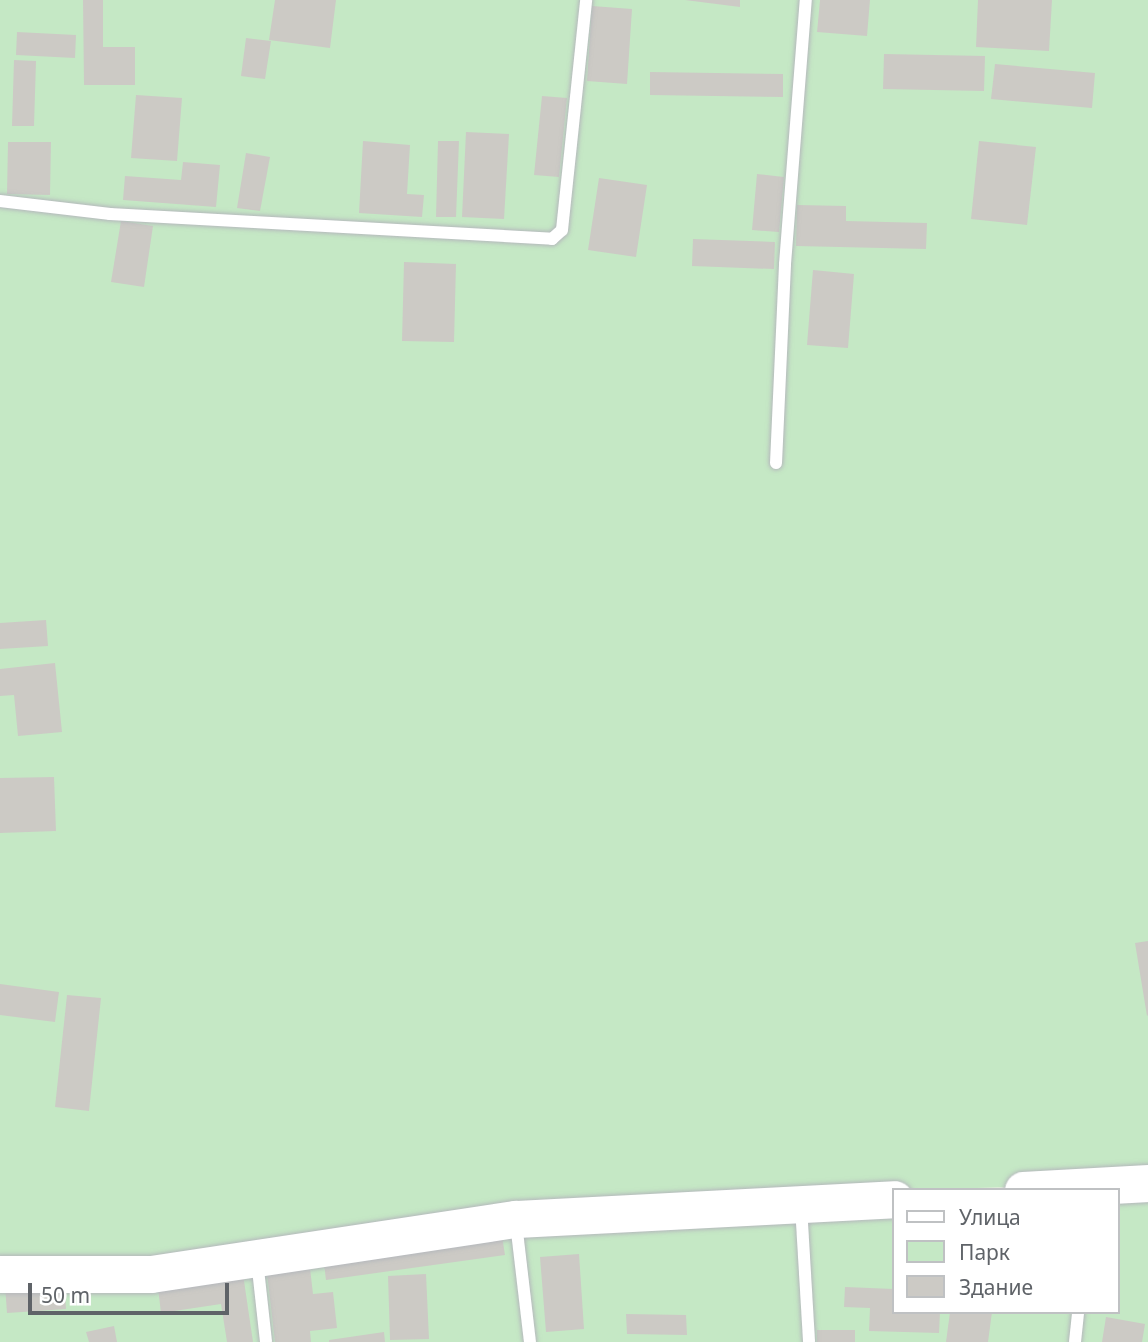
<!DOCTYPE html>
<meta charset="utf-8">
<style>
body{margin:0}
#map{position:relative;width:1148px;height:1342px;overflow:hidden;background:#f1efe8;font-family:"Noto Sans",sans-serif}
div>[style]{position:absolute}
.green>*{inset:0;background:#c5e8c5}
.building>*{inset:0;background:#cccac5}
.roads{filter:drop-shadow(0 0 2px #b5b8bc) drop-shadow(0 0 2px #b5b8bc)}
.lane>*{height:12px;margin:-6px;padding:0 6px;transform-origin:6px;border-radius:6px;background:#fff}
.secondary>*{height:37px;margin:-18.5px;padding:0 18.5px;transform-origin:18.5px;border-radius:18.5px;background:#fff}
span{translate:-50% -50%;white-space:nowrap;text-align:center;line-height:1.15;-webkit-text-stroke:7px #fff;paint-order:stroke}
.legend{position:absolute;left:892px;top:1188px;width:228px;height:126px;box-sizing:border-box;background:#fff;border:2px solid #bfc1c3;margin:0;padding:9px 12px;list-style:none;font-size:21px;color:#5f6368}
.legend li{display:flex;align-items:center;gap:14px;height:35px}
.legend b{width:35px;border:2px solid #bfc1c3}
.scale{position:absolute;left:28px;top:1283px;width:201px;height:32px;box-sizing:border-box;border:4px solid #5f6368;border-top:0;padding-left:9px;font-size:21px;line-height:24px;white-space:nowrap;color:#5f6368;-webkit-text-stroke:5px #fff;paint-order:stroke}
</style>
<div id="map">
<div class="green">
<i style="clip-path:polygon(0 0,1148px 0,1148px 1184px,894px 1190px,894px 1312px,1118px 1312px,1118px 1190px,1148px 1186px,1148px 1342px,0 1342px,0 1270px,156px 1269px,0 1269px)"></i>
</div>
<div class="building">
<i style="clip-path:polygon(83px 0,103px 0,103px 47px,135px 47px,135px 85px,84px 85px)"></i>
<i style="clip-path:polygon(275px 0,336px 0,330px 48px,269px 40px)"></i>
<i style="clip-path:polygon(685px 0,740px 0,740px 7px)"></i>
<i style="clip-path:polygon(820px 0,870px 0,867px 36px,817px 32px)"></i>
<i style="clip-path:polygon(978px 0,1052px 0,1049px 51px,976px 47px)"></i>
<i style="clip-path:polygon(592px 6px,632px 9px,627px 84px,587px 81px)"></i>
<i style="clip-path:polygon(17px 32px,76px 35px,75px 58px,16px 55px)"></i>
<i style="clip-path:polygon(246px 38px,271px 41px,265px 79px,241px 76px)"></i>
<i style="clip-path:polygon(884px 54px,985px 56px,984px 91px,883px 89px)"></i>
<i style="clip-path:polygon(14px 60px,36px 61px,34px 126px,12px 126px)"></i>
<i style="clip-path:polygon(995px 64px,1095px 73px,1092px 108px,991px 99px)"></i>
<i style="clip-path:polygon(650px 72px,783px 74px,783px 97px,650px 95px)"></i>
<i style="clip-path:polygon(136px 95px,182px 98px,177px 161px,131px 158px)"></i>
<i style="clip-path:polygon(542px 96px,567px 98px,559px 177px,534px 175px)"></i>
<i style="clip-path:polygon(466px 132px,509px 134px,504px 219px,462px 217px)"></i>
<i style="clip-path:polygon(363px 141px,410px 145px,407px 194px,424px 195px,422px 217px,359px 213px)"></i>
<i style="clip-path:polygon(438px 141px,459px 141px,456px 217px,436px 217px)"></i>
<i style="clip-path:polygon(979px 141px,1036px 147px,1027px 225px,971px 219px)"></i>
<i style="clip-path:polygon(8px 142px,51px 142px,50px 195px,7px 194px)"></i>
<i style="clip-path:polygon(246px 153px,270px 157px,260px 211px,237px 208px)"></i>
<i style="clip-path:polygon(183px 162px,220px 165px,216px 207px,123px 200px,125px 176px,181px 180px)"></i>
<i style="clip-path:polygon(757px 174px,784px 177px,779px 232px,752px 230px)"></i>
<i style="clip-path:polygon(599px 178px,647px 185px,636px 257px,588px 250px)"></i>
<i style="clip-path:polygon(797px 205px,846px 206px,846px 221px,927px 223px,926px 249px,796px 246px)"></i>
<i style="clip-path:polygon(121px 221px,153px 226px,144px 287px,111px 282px)"></i>
<i style="clip-path:polygon(693px 239px,775px 242px,774px 269px,692px 266px)"></i>
<i style="clip-path:polygon(404px 262px,456px 264px,454px 342px,402px 341px)"></i>
<i style="clip-path:polygon(813px 270px,854px 274px,848px 348px,807px 345px)"></i>
<i style="clip-path:polygon(46px 620px,48px 646px,0 649px,0 623px)"></i>
<i style="clip-path:polygon(55px 663px,62px 732px,18px 736px,14px 695px,0 696px,0 669px)"></i>
<i style="clip-path:polygon(54px 777px,56px 831px,0 833px,0 778px)"></i>
<i style="clip-path:polygon(1148px 941px,1148px 1015px,1147px 1016px,1135px 943px)"></i>
<i style="clip-path:polygon(0 984px,59px 992px,55px 1022px,0 1015px)"></i>
<i style="clip-path:polygon(67px 995px,101px 998px,89px 1111px,55px 1107px)"></i>
<i style="clip-path:polygon(501px 1230px,505px 1255px,326px 1280px,323px 1255px)"></i>
<i style="clip-path:polygon(579px 1254px,584px 1329px,546px 1332px,540px 1257px)"></i>
<i style="clip-path:polygon(310px 1268px,313px 1294px,333px 1292px,337px 1328px,310px 1331px,311px 1342px,275px 1342px,267px 1273px)"></i>
<i style="clip-path:polygon(243px 1274px,253px 1342px,227px 1342px,221px 1304px,161px 1313px,158px 1288px)"></i>
<i style="clip-path:polygon(426px 1274px,429px 1339px,390px 1340px,388px 1276px)"></i>
<i style="clip-path:polygon(64px 1281px,66px 1309px,7px 1313px,5px 1285px)"></i>
<i style="clip-path:polygon(845px 1287px,894px 1289px,894px 1312px,940px 1312px,939px 1333px,869px 1331px,870px 1308px,844px 1307px)"></i>
<i style="clip-path:polygon(950px 1312px,992px 1312px,988px 1342px,946px 1342px)"></i>
<i style="clip-path:polygon(626px 1314px,686px 1315px,687px 1335px,627px 1334px)"></i>
<i style="clip-path:polygon(1106px 1317px,1145px 1324px,1142px 1342px,1102px 1342px)"></i>
<i style="clip-path:polygon(114px 1326px,117px 1342px,89px 1342px,86px 1332px)"></i>
<i style="clip-path:polygon(817px 1330px,855px 1330px,855px 1342px,817px 1342px)"></i>
<i style="clip-path:polygon(384px 1332px,385px 1342px,329px 1342px,329px 1340px)"></i>
</div>
<div class="roads">
<div class="lane">
<i style="left:0;top:201px;width:111px;rotate:6.7deg"></i>
<i style="left:110px;top:214px;width:443px;rotate:3.2deg"></i>
<i style="left:552px;top:239px;width:13px;rotate:-42deg"></i>
<i style="left:562px;top:230px;width:231px;rotate:-84deg"></i>
<i style="left:776px;top:463px;width:199px;rotate:-87.4deg"></i>
<i style="left:785px;top:264px;width:265px;rotate:-85.5deg"></i>
<i style="left:801px;top:1206px;width:136px;rotate:86.6deg"></i>
<i style="left:516px;top:1223px;width:120px;rotate:83.3deg"></i>
<i style="left:257px;top:1260px;width:82px;rotate:83.7deg"></i>
<i style="left:1075px;top:1342px;width:30px;rotate:-84deg"></i>
</div>
<div class="secondary">
<i style="left:1023px;top:1190px;width:125px;rotate:-3.2deg"></i>
<i style="left:0;top:1274px;width:151px"></i>
<i style="left:151px;top:1274px;width:369px;rotate:-8.6deg"></i>
<i style="left:516px;top:1219px;width:379px;rotate:-3deg"></i>
</div>
</div>
<ul class="legend">
<li><b style="height:9px;background:#fff"></b>Улица</li>
<li><b style="height:19px;background:#c5e8c5"></b>Парк</li>
<li><b style="height:19px;background:#cccac5"></b>Здание</li>
</ul>
<div class="scale">50 m</div>
</div>
